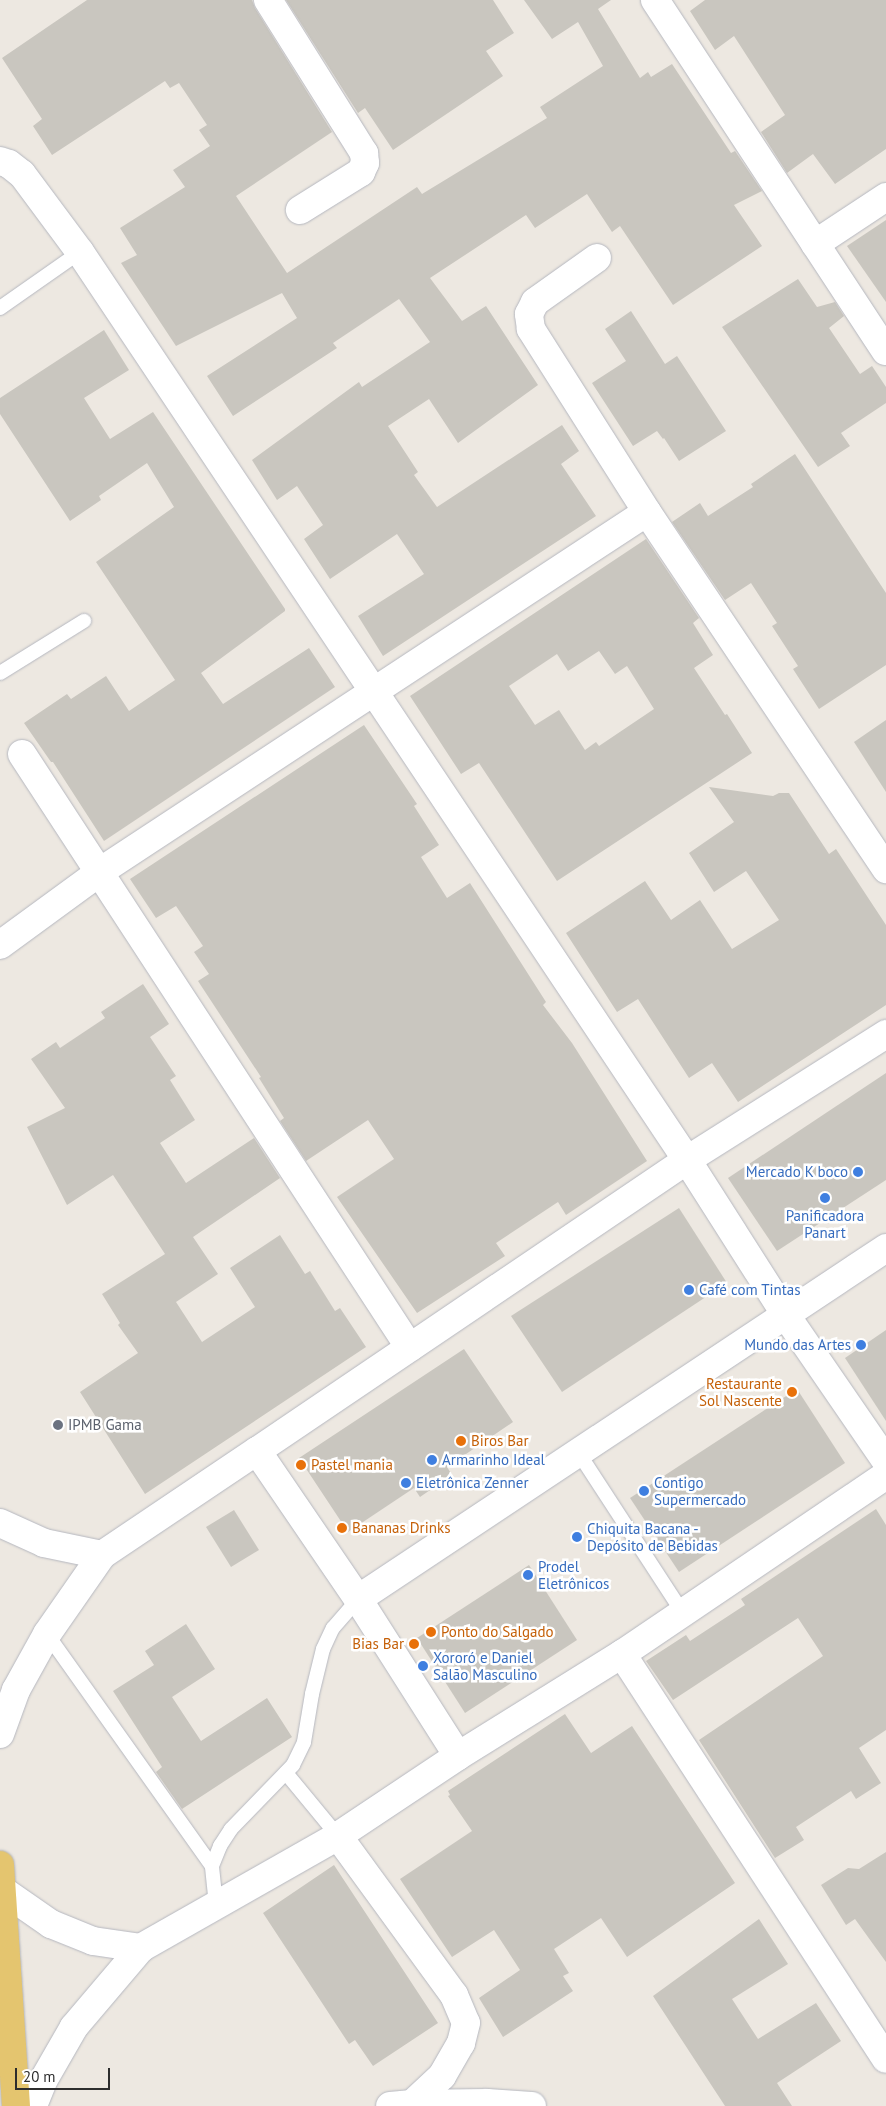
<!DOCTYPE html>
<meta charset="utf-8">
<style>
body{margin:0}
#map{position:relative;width:886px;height:2106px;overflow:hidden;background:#ede8e1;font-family:"PT Sans",sans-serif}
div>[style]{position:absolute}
.building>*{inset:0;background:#c9c6bf}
.roads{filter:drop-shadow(0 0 1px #b5b7bf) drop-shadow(0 0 1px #b5b7bf)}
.lane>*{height:14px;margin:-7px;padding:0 7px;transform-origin:7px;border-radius:7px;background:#fff}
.street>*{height:28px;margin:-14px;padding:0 14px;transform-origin:14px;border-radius:14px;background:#fff}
.secondary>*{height:28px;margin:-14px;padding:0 14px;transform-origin:14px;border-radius:14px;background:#fff}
.primary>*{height:28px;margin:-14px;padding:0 14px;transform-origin:14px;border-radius:14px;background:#e4c56f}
.dots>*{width:14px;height:14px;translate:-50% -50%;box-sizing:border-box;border:2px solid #fff;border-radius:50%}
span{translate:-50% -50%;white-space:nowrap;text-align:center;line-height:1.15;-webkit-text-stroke:5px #fff;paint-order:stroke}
.shop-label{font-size:15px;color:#366cbe}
.right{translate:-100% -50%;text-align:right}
.left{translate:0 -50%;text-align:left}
.food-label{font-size:15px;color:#c56008}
.worship-label{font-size:15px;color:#5b616d}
.scale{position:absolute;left:15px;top:2068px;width:95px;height:22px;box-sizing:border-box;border:2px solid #2d2d2d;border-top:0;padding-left:6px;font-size:15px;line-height:18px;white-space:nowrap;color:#2d2d2d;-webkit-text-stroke:4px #fff;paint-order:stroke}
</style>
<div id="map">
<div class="building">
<i style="clip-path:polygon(87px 0,252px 0,255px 8px,332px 132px,236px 196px,287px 273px,417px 187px,422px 194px,547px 118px,540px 107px,603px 66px,578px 22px,552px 39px,524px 0,611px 0,598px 9px,640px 78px,648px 72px,651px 77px,672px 64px,731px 153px,735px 151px,762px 191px,734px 205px,762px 246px,673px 305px,620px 226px,612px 232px,587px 194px,535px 228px,526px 215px,430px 278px,462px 321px,486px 306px,538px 385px,458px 443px,429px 399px,388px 426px,418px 472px,414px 475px,437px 507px,562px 425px,579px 451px,561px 464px,596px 516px,383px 656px,358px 616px,424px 574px,397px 534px,330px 579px,304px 539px,323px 525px,297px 486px,277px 500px,252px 460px,359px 382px,362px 387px,430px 342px,399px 299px,333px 343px,337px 348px,233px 416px,207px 376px,297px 318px,282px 293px,176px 346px,121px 263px,137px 255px,120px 228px,185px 187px,173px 170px,210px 146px,199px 130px,207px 125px,179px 83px,170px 88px,165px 81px,52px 155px,33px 126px,42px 119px,2px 58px)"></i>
<i style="clip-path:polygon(286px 0,493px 0,514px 33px,486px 51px,503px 76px,393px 150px,365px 108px,358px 113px)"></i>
<i style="clip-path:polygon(705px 0,886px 0,886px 149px,835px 184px,813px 154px,787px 173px,761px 132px,785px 115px,734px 36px,715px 50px,690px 11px)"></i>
<i style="clip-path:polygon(886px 220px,886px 302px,847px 246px)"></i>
<i style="clip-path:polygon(798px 279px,817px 307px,835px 302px,844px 316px,829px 328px,860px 374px,872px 366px,886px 387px,886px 403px,841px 433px,850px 446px,818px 467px,722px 327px)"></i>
<i style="clip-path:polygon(631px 311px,665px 364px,677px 356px,726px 431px,679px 461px,664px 438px,663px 439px,657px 431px,633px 446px,592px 383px,626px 361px,605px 329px)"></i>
<i style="clip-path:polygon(104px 330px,129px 370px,84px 398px,110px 439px,153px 412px,285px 609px,285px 611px,201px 673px,223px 704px,309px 648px,335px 687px,104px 841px,53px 762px,51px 762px,24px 723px,67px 694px,71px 699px,106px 676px,129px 711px,175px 680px,96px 562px,174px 507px,147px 463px,99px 496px,101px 500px,70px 521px,0 414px,0 398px)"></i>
<i style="clip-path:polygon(795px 454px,886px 593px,886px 665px,819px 709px,793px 669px,798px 666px,772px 626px,777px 623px,751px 583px,725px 600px,672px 522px,700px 503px,708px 516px,753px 487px,751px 484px)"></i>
<i style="clip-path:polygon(evenodd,646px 539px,699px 618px,693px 623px,713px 655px,694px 668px,725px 715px,727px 714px,752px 753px,557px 881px,479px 763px,461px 774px,410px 696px,646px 539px,599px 651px,615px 674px,627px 666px,654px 709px,599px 746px,596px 742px,585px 750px,559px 710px,535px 725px,509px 686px,557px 654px,568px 671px,599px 651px)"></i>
<i style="clip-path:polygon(886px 720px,886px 792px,854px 742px)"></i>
<i style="clip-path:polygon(364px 725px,417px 804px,414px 806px,439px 845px,421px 857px,447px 898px,470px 883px,546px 1002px,543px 1005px,572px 1043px,647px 1161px,566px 1215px,558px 1202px,496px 1243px,505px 1256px,417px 1313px,337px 1197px,394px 1159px,368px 1120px,306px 1161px,280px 1121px,284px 1118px,259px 1078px,261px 1077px,198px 981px,209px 974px,194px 952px,203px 946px,176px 906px,156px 918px,130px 879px)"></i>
<i style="clip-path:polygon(709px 787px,773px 796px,779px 793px,789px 793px,829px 854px,836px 849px,886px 925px,886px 1005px,738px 1102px,712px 1063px,689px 1078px,638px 999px,617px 1012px,566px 933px,645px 881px,671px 920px,700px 900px,732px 949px,779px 920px,746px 871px,714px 892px,689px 853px,734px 822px)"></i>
<i style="clip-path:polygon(143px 984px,169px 1024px,150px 1037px,176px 1076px,170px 1080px,195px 1120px,160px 1143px,186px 1183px,254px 1138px,280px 1178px,193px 1237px,218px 1274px,176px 1302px,202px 1342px,255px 1307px,230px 1268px,280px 1235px,305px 1274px,310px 1271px,335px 1311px,340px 1308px,366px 1347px,145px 1494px,80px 1392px,138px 1353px,118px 1325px,120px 1323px,102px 1294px,165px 1254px,113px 1175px,67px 1205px,27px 1127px,65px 1108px,31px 1059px,56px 1042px,60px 1048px,105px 1018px,101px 1012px)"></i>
<i style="clip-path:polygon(886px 1073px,886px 1180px,777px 1251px,728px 1178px)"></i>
<i style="clip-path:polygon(679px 1208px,727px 1283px,562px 1392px,511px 1316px)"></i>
<i style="clip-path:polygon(886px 1330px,886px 1421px,845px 1358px)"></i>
<i style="clip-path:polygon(464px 1349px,513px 1422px,447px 1467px,452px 1475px,420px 1497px,414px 1488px,348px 1532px,299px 1458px)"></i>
<i style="clip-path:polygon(797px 1389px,845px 1463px,679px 1572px,630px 1498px)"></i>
<i style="clip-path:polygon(876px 1509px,886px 1525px,886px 1730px,859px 1748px,881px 1783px,856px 1799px,851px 1791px,796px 1827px,804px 1840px,775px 1858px,699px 1740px,823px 1656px,798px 1618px,673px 1700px,646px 1661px,686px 1635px,690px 1641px,745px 1605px,741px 1599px)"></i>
<i style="clip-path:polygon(234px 1510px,259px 1550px,231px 1567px,206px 1527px)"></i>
<i style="clip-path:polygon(529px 1565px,577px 1640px,465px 1713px,417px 1638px)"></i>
<i style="clip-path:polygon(186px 1624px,215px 1669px,172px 1697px,201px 1741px,267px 1698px,292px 1737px,182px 1809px,156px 1772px,162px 1767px,113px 1691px,154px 1665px,145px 1651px)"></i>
<i style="clip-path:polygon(565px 1714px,591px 1753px,632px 1726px,735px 1883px,627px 1957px,601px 1918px,554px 1949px,569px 1973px,563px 1976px,573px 1991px,503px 2037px,479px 1998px,520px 1970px,494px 1930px,452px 1957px,400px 1879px,472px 1831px,448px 1796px,450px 1795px,448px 1791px)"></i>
<i style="clip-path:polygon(886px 1852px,886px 1962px,855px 1919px,846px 1925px,821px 1885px,848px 1868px,859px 1869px)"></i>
<i style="clip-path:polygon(334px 1865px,438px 2023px,373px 2066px,355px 2040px,349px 2044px,263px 1913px)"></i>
<i style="clip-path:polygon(759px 1919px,788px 1964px,732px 1999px,758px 2039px,816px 2003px,841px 2041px,777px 2083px,792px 2106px,725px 2106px,653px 1996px)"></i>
</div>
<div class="roads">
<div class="lane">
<i style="left:0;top:308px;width:98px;rotate:-35deg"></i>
<i style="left:0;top:673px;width:99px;rotate:-31.8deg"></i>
<i style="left:578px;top:1452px;width:192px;rotate:56.9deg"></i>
<i style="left:47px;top:1634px;width:285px;rotate:54.6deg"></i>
<i style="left:286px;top:1773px;width:82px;rotate:50.5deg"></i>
<i style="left:216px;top:1905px;width:39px;rotate:-96deg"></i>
<i style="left:212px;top:1866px;width:22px;rotate:-68deg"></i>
<i style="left:220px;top:1846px;width:20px;rotate:-57deg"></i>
<i style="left:231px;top:1829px;width:89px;rotate:-45.9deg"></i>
<i style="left:293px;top:1765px;width:25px;rotate:-64deg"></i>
<i style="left:304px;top:1742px;width:49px;rotate:-80.5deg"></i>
<i style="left:312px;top:1694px;width:46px;rotate:-76.3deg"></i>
<i style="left:323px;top:1649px;width:23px;rotate:-65deg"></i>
<i style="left:333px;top:1628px;width:38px;rotate:-49deg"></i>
</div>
<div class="street">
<i style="left:268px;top:0;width:181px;rotate:57.9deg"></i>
<i style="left:364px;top:153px;width:10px;rotate:84deg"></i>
<i style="left:365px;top:163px;width:10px;rotate:114deg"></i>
<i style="left:361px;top:172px;width:72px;rotate:148.1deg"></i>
<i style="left:655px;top:0;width:420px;rotate:56.7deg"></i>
<i style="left:0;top:161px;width:9px;rotate:18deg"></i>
<i style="left:9px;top:164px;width:16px;rotate:38deg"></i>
<i style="left:22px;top:174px;width:97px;rotate:53.4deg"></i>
<i style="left:80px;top:252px;width:1092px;rotate:56.24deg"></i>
<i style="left:687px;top:1160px;width:183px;rotate:57.5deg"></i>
<i style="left:785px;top:1314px;width:178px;rotate:55.5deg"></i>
<i style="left:815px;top:244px;width:85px;rotate:-33.5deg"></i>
<i style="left:647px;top:512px;width:430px;rotate:56.2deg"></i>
<i style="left:22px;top:754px;width:709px;rotate:56.85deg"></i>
<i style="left:0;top:945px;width:125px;rotate:-36.2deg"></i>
<i style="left:101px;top:871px;width:653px;rotate:-33.33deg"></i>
<i style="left:647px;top:512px;width:217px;rotate:-122.4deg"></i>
<i style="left:531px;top:329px;width:15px;rotate:-98deg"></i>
<i style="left:529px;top:314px;width:13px;rotate:-63deg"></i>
<i style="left:535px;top:302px;width:76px;rotate:-35.4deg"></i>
<i style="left:257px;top:1451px;width:519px;rotate:-34.09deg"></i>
<i style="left:687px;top:1160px;width:236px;rotate:-32.3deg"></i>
<i style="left:622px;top:1654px;width:483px;rotate:56.9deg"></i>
<i style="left:458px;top:1756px;width:193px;rotate:-31.9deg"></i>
<i style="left:622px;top:1654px;width:319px;rotate:-34.1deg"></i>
<i style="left:338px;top:1836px;width:197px;rotate:53.9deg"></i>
<i style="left:454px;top:1995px;width:30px;rotate:67deg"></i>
<i style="left:466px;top:2023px;width:21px;rotate:104deg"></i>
<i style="left:461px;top:2043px;width:38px;rotate:120deg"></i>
<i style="left:442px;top:2076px;width:41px;rotate:137deg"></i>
<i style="left:412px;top:2104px;width:22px;rotate:175deg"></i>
<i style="left:412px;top:2104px;width:75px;rotate:-0.8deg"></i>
<i style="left:487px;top:2103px;width:45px;rotate:3.8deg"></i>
</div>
<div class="secondary">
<i style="left:0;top:1523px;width:48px;rotate:24.4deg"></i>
<i style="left:44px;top:1543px;width:59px;rotate:11.7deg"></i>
<i style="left:358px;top:1599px;width:634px;rotate:-33.61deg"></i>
<i style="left:0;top:1734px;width:47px;rotate:-70deg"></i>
<i style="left:16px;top:1690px;width:64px;rotate:-61deg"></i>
<i style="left:47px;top:1634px;width:96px;rotate:-55.2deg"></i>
<i style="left:102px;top:1555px;width:187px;rotate:-33.9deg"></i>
<i style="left:257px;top:1451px;width:179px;rotate:55.7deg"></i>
<i style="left:358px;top:1599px;width:186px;rotate:57.5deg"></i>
<i style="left:458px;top:1756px;width:144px;rotate:146.3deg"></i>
<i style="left:338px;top:1836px;width:227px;rotate:150.4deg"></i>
<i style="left:141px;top:1948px;width:104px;rotate:130.3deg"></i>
<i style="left:74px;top:2027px;width:62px;rotate:119.9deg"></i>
<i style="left:43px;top:2081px;width:27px;rotate:112deg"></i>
<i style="left:2px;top:1890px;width:60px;rotate:34.8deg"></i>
<i style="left:51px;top:1924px;width:45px;rotate:22deg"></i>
<i style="left:93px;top:1941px;width:49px;rotate:8.3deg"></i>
</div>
<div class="primary">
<i style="left:0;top:1865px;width:242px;rotate:86.2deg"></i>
</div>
</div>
<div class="dots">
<i style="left:858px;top:1172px;background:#3f7fe0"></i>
<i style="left:825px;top:1198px;background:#3f7fe0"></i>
<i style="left:689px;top:1290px;background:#3f7fe0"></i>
<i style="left:861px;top:1345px;background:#3f7fe0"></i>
<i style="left:792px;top:1392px;background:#e8710a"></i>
<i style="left:58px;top:1425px;background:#6b7280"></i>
<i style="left:461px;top:1441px;background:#e8710a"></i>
<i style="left:432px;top:1460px;background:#3f7fe0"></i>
<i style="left:301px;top:1465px;background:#e8710a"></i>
<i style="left:406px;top:1483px;background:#3f7fe0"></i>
<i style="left:644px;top:1491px;background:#3f7fe0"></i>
<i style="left:342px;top:1528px;background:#e8710a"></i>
<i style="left:577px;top:1537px;background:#3f7fe0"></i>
<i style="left:528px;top:1575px;background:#3f7fe0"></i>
<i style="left:431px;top:1632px;background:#e8710a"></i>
<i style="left:414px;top:1644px;background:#e8710a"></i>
<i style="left:423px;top:1666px;background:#3f7fe0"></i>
</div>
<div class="shop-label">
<span class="right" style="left:848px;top:1172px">Mercado K boco</span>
<span style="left:825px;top:1224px">Panificadora<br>Panart</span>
<span class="left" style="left:699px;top:1290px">Café com Tintas</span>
<span class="right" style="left:851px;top:1345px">Mundo das Artes</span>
<span class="left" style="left:442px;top:1460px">Armarinho Ideal</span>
<span class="left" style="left:654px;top:1491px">Contigo<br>Supermercado</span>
<span class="left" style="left:416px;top:1483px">Eletrônica Zenner</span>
<span class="left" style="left:587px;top:1537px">Chiquita Bacana -<br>Depósito de Bebidas</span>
<span class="left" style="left:538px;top:1575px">Prodel<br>Eletrônicos</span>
<span class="left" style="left:433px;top:1666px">Xororó e Daniel<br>Salão Masculino</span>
</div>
<div class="food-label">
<span class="right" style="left:782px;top:1392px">Restaurante<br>Sol Nascente</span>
<span class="left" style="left:471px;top:1441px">Biros Bar</span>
<span class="left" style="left:311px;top:1465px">Pastel mania</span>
<span class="left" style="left:352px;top:1528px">Bananas Drinks</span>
<span class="left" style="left:441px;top:1632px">Ponto do Salgado</span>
<span class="right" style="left:404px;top:1644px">Bias Bar</span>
</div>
<div class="worship-label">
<span class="left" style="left:68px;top:1425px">IPMB Gama</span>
</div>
<div class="scale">20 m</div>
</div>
